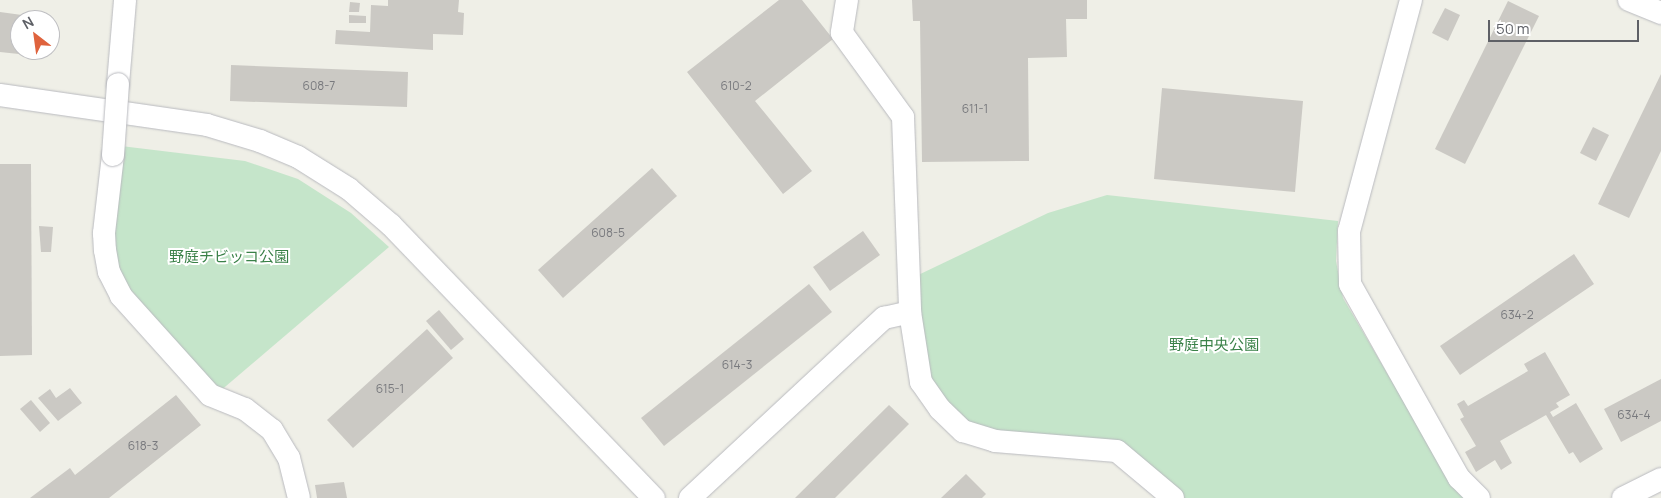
<!DOCTYPE html>
<meta charset="utf-8">
<style>
body{margin:0}
#map{position:relative;width:1661px;height:498px;overflow:hidden;background:#efefe7;font-family:Manrope,"Noto Sans JP",sans-serif}
div>[style]{position:absolute}
.green>*{inset:0;background:#c5e5ca}
.building>*{inset:0;background:#cbc9c4}
.roads{filter:drop-shadow(0 0 1px #b9babf) drop-shadow(0 0 1px #b9babf)}
.minor>*{height:22px;margin:-11px;padding:0 11px;transform-origin:11px;border-radius:11px;background:#fff}
.bridges{filter:drop-shadow(0 0 1px #b9babf) drop-shadow(0 0 1px #b9babf)}
.minor-bridge>*{height:22px;margin:-11px;padding:0 11px;transform-origin:11px;border-radius:11px;background:#fff}
span{translate:-50% -50%;white-space:nowrap;text-align:center;line-height:1.15;-webkit-text-stroke:4px #fff;paint-order:stroke}
.number-label{font-size:12px;color:#797a7e}
.number-label span{-webkit-text-stroke-width:0}
.park-label{font-size:15px;color:#3a8148}
.north{position:absolute;left:10px;top:10px;width:50px;height:50px;box-sizing:border-box;background:#fff;border:1px solid #bfbfc2;border-radius:50%;rotate:330deg;font-size:14px;font-weight:700;line-height:20px;text-align:center;color:#5e6066}
.north::after{content:'';display:block;margin:auto;width:18px;height:22px;background:#df633d;clip-path:polygon(50% 0,100% 100%,50% 72%,0 100%)}
.scale{position:absolute;left:1488px;top:20px;width:151px;height:22px;box-sizing:border-box;border:2px solid #5e6066;border-top:0;padding-left:6px;font-size:15px;line-height:18px;white-space:nowrap;color:#5e6066;-webkit-text-stroke:4px #fff;paint-order:stroke}
</style>
<div id="map">
<div class="green">
<i style="clip-path:polygon(121px 146px,245px 161px,298px 179px,351px 213px,389px 247px,219px 392px,123px 281px,111px 243px)"></i>
<i style="clip-path:polygon(1107px 195px,1338px 221px,1336px 261px,1343px 298px,1451px 482px,1464px 498px,1183px 498px,1117px 445px,996px 436px,968px 426px,934px 387px,921px 349px,914px 277px,1048px 213px)"></i>
</div>
<div class="building">
<i style="clip-path:polygon(388px 0,459px 0,458px 12px,464px 13px,463px 35px,433px 34px,433px 50px,335px 44px,336px 30px,370px 32px,371px 5px,388px 6px)"></i>
<i style="clip-path:polygon(779px 0,802px 0,833px 39px,755px 101px,812px 171px,783px 194px,687px 72px)"></i>
<i style="clip-path:polygon(912px 0,1087px 0,1087px 19px,1066px 19px,1067px 57px,1028px 58px,1029px 161px,922px 162px,920px 21px,913px 21px)"></i>
<i style="clip-path:polygon(1508px 1px,1539px 16px,1465px 164px,1435px 149px)"></i>
<i style="clip-path:polygon(350px 2px,360px 3px,359px 12px,349px 12px)"></i>
<i style="clip-path:polygon(1445px 8px,1460px 15px,1448px 41px,1432px 33px)"></i>
<i style="clip-path:polygon(0 12px,51px 19px,20px 20px,20px 50px,48px 50px,47px 57px,0 52px)"></i>
<i style="clip-path:polygon(349px 15px,366px 16px,366px 23px,349px 23px)"></i>
<i style="clip-path:polygon(231px 65px,408px 72px,407px 107px,230px 101px)"></i>
<i style="clip-path:polygon(1661px 74px,1661px 151px,1629px 218px,1598px 204px)"></i>
<i style="clip-path:polygon(1162px 88px,1303px 101px,1295px 192px,1154px 179px)"></i>
<i style="clip-path:polygon(1593px 127px,1609px 135px,1596px 161px,1580px 153px)"></i>
<i style="clip-path:polygon(0 164px,31px 164px,32px 355px,0 356px)"></i>
<i style="clip-path:polygon(652px 168px,677px 196px,563px 298px,538px 270px)"></i>
<i style="clip-path:polygon(39px 226px,53px 227px,51px 252px,41px 252px)"></i>
<i style="clip-path:polygon(863px 231px,880px 255px,830px 291px,813px 267px)"></i>
<i style="clip-path:polygon(1574px 254px,1594px 284px,1460px 375px,1440px 346px)"></i>
<i style="clip-path:polygon(809px 284px,832px 312px,664px 446px,641px 418px)"></i>
<i style="clip-path:polygon(439px 310px,464px 339px,451px 350px,426px 321px)"></i>
<i style="clip-path:polygon(427px 329px,453px 358px,353px 448px,327px 420px)"></i>
<i style="clip-path:polygon(1545px 352px,1570px 395px,1556px 403px,1559px 407px,1550px 412px,1553px 417px,1576px 403px,1603px 449px,1580px 463px,1573px 452px,1569px 454px,1546px 415px,1500px 441px,1512px 463px,1501px 470px,1495px 460px,1476px 472px,1465px 452px,1476px 446px,1460px 419px,1464px 417px,1457px 404px,1464px 400px,1468px 406px,1528px 371px,1524px 364px)"></i>
<i style="clip-path:polygon(1661px 379px,1661px 421px,1621px 442px,1604px 409px)"></i>
<i style="clip-path:polygon(70px 388px,82px 403px,58px 421px,38px 398px,50px 389px,56px 398px)"></i>
<i style="clip-path:polygon(176px 395px,201px 425px,109px 498px,30px 498px,70px 468px,75px 475px)"></i>
<i style="clip-path:polygon(31px 400px,50px 423px,40px 432px,20px 409px)"></i>
<i style="clip-path:polygon(889px 405px,909px 424px,835px 498px,795px 498px)"></i>
<i style="clip-path:polygon(966px 474px,986px 494px,982px 498px,941px 498px)"></i>
<i style="clip-path:polygon(344px 482px,347px 498px,317px 498px,315px 485px)"></i>
</div>
<div class="roads">
<div class="minor">
<i style="left:847px;top:0;width:33px;rotate:99deg"></i>
<i style="left:842px;top:33px;width:104px;rotate:54deg"></i>
<i style="left:903px;top:117px;width:195px;rotate:87.9deg"></i>
<i style="left:910px;top:312px;width:71px;rotate:81.1deg"></i>
<i style="left:921px;top:382px;width:33px;rotate:55deg"></i>
<i style="left:940px;top:409px;width:32px;rotate:44deg"></i>
<i style="left:963px;top:431px;width:34px;rotate:17deg"></i>
<i style="left:995px;top:441px;width:122px;rotate:4.7deg"></i>
<i style="left:1117px;top:451px;width:73px;rotate:40deg"></i>
<i style="left:1411px;top:0;width:239px;rotate:105deg"></i>
<i style="left:1349px;top:231px;width:53px;rotate:88.9deg"></i>
<i style="left:1350px;top:284px;width:223px;rotate:60.7deg"></i>
<i style="left:1459px;top:478px;width:28px;rotate:45deg"></i>
<i style="left:1629px;top:0;width:35px;rotate:22deg"></i>
<i style="left:118px;top:84px;width:84px;rotate:-85.2deg"></i>
<i style="left:0;top:95px;width:209px;rotate:8.2deg"></i>
<i style="left:207px;top:125px;width:55px;rotate:16.8deg"></i>
<i style="left:260px;top:141px;width:41px;rotate:22.8deg"></i>
<i style="left:298px;top:157px;width:60px;rotate:32.1deg"></i>
<i style="left:349px;top:189px;width:55px;rotate:40.6deg"></i>
<i style="left:391px;top:225px;width:379px;rotate:46.1deg"></i>
<i style="left:113px;top:155px;width:79px;rotate:96.6deg"></i>
<i style="left:104px;top:233px;width:17px;rotate:87deg"></i>
<i style="left:105px;top:250px;width:22px;rotate:80deg"></i>
<i style="left:109px;top:272px;width:27px;rotate:63deg"></i>
<i style="left:121px;top:296px;width:133px;rotate:48deg"></i>
<i style="left:210px;top:395px;width:38px;rotate:22deg"></i>
<i style="left:245px;top:409px;width:34px;rotate:38deg"></i>
<i style="left:272px;top:430px;width:33px;rotate:59deg"></i>
<i style="left:289px;top:458px;width:41px;rotate:76deg"></i>
<i style="left:690px;top:498px;width:265px;rotate:-42.9deg"></i>
<i style="left:884px;top:318px;width:27px;rotate:-13deg"></i>
<i style="left:1623px;top:498px;width:42px;rotate:-26.6deg"></i>
</div>
</div>
<div class="bridges">
<div class="minor-bridge">
<i style="left:113px;top:155px;width:71px;rotate:-86deg"></i>
</div>
</div>
<div class="number-label">
<span style="left:319px;top:86px">608-7</span>
<span style="left:736px;top:86px">610-2</span>
<span style="left:975px;top:109px">611-1</span>
<span style="left:608px;top:233px">608-5</span>
<span style="left:1517px;top:315px">634-2</span>
<span style="left:737px;top:365px">614-3</span>
<span style="left:390px;top:389px">615-1</span>
<span style="left:1634px;top:415px">634-4</span>
<span style="left:143px;top:446px">618-3</span>
</div>
<div class="park-label">
<span style="left:229px;top:257px">野庭チビッコ公園</span>
<span style="left:1214px;top:345px">野庭中央公園</span>
</div>
<div class="north">N</div>
<div class="scale">50 m</div>
</div>
